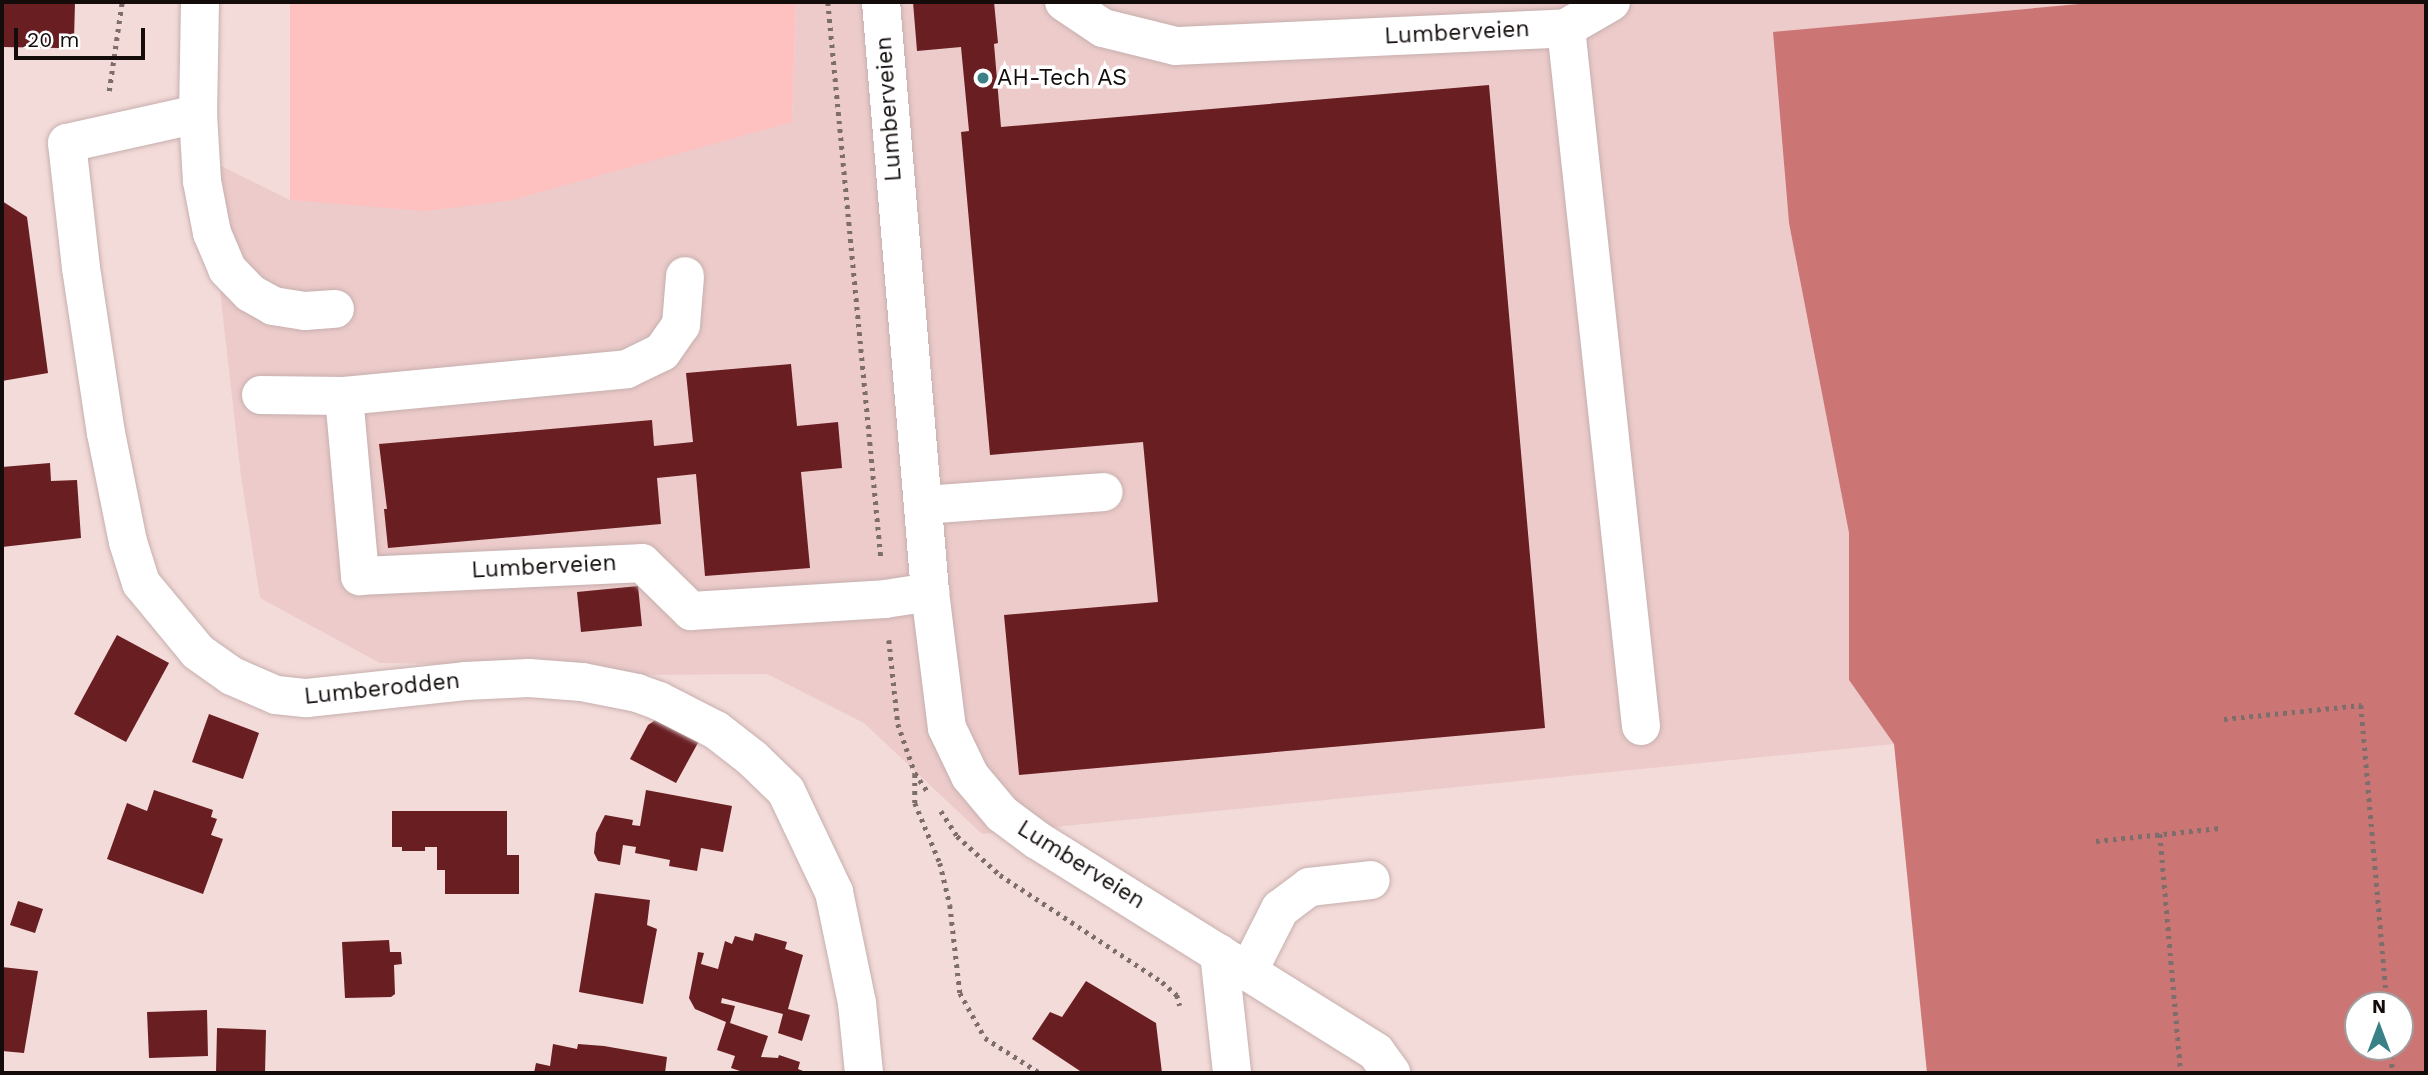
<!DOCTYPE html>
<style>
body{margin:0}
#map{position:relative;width:2428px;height:1075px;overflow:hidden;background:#f3dbd9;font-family:"Work Sans",sans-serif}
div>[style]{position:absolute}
.built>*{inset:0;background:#eccbca}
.green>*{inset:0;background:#fec1bf}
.water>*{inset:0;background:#cb7675}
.building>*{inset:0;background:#691e22}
.path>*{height:4.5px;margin-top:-2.25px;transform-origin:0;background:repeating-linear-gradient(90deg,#7d6e6c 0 3.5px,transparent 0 8.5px)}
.roads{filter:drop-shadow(0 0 2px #c6afae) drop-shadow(0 0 2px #c6afae)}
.minor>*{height:38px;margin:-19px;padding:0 19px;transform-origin:19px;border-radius:19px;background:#fff}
.dots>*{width:19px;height:19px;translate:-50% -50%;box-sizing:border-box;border:4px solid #fff;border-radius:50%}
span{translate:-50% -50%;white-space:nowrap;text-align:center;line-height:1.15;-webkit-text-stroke:7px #fff;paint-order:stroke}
.street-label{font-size:23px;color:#130c0b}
.poi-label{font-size:23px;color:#130c0b}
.left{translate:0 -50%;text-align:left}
.frame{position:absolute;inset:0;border:4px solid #130c0b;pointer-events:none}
.north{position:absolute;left:2344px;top:991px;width:70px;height:70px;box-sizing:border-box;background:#fff;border:2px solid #a19e9d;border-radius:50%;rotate:0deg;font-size:19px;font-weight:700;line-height:28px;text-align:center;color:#130c0b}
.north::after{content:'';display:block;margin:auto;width:24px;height:32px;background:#398186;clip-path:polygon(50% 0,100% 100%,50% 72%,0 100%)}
.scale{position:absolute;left:14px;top:28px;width:131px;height:32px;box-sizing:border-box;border:4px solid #130c0b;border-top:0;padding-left:9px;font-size:21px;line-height:24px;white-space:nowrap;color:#130c0b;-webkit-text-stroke:5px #fff;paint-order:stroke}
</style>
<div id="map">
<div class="built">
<i style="clip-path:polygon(796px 2px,2101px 2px,1773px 33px,1789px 223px,1849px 533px,1849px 680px,1894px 744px,982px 834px,864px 723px,767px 674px,642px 675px,503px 665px,380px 663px,260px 598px,241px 476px,205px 158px,290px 200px,792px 122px)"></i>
</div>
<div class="green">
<i style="clip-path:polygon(290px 2px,796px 2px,792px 122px,508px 201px,424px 211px,290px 200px)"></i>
</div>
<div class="water">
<i style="clip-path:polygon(evenodd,2101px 2px,2426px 2px,2426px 1073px,1927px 1073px,1894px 744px,1849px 680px,1849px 533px,1789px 223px,1773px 32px,2101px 2px,2358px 1005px,2400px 1005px,2400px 1047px,2358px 1047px,2358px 1005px)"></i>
</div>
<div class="building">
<i style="clip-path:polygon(2px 2px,75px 2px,74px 40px,59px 40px,59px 48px,2px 47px)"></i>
<i style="clip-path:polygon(913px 2px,994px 2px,998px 43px,994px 44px,1001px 127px,1489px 85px,1545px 728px,1019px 775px,1004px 615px,1158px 602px,1143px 442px,990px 455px,961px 132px,969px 131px,961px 47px,917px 51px)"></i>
<i style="clip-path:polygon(2px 201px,27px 217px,48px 373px,2px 381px)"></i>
<i style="clip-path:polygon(791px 364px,797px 426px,838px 422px,842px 468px,801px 472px,810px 568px,705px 576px,696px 474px,657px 478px,661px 524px,388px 548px,384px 509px,387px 509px,379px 444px,652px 420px,654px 446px,693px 442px,686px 373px)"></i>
<i style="clip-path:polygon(50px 463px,51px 481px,77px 480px,81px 538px,2px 547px,2px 467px)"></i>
<i style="clip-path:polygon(638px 586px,642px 626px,581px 632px,577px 592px)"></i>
<i style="clip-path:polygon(117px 635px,169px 663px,126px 742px,74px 714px)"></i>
<i style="clip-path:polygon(209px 714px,259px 733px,243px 779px,192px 762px)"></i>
<i style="clip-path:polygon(657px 719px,699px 741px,676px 783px,630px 759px,648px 725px)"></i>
<i style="clip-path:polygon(154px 790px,213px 810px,211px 817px,217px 819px,211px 835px,223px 839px,203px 894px,107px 859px,127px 803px,147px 811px)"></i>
<i style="clip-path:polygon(646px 790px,732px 806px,723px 852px,701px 848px,697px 871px,669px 866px,670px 860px,635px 853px,636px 847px,623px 845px,620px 865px,598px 861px,594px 853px,596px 833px,605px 815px,633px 820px,632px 825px,640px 826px)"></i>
<i style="clip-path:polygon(392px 811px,507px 811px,507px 855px,519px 855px,519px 894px,445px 894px,445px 870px,437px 870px,437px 847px,425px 847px,425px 851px,402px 851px,402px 847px,392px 847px)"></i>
<i style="clip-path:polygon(595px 893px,650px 900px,647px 925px,657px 929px,643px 1004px,579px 992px)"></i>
<i style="clip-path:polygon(18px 901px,43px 909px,35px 933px,10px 925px)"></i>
<i style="clip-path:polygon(755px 933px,787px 942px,785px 949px,803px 955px,788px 1009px,810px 1015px,802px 1041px,778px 1033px,783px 1014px,722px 998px,721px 1003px,735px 1006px,730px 1023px,768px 1036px,761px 1057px,778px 1058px,779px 1055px,800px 1062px,798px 1069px,808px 1073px,746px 1073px,731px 1068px,735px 1056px,717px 1050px,726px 1022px,695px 1009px,689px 998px,698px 952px,704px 953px,701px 964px,718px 969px,725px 941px,732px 944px,735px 936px,753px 941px)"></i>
<i style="clip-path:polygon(389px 940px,390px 952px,401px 952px,402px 964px,394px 965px,395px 994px,391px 997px,345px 998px,342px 942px)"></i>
<i style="clip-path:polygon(2px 967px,38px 971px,24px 1053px,2px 1051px)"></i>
<i style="clip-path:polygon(1086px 981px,1156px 1023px,1162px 1073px,1083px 1073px,1032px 1039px,1050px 1012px,1062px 1017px)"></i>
<i style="clip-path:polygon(207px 1010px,208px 1056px,149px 1058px,147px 1012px)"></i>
<i style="clip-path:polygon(217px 1028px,266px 1030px,265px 1073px,216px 1073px)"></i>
<i style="clip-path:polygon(553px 1044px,577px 1049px,578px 1044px,604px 1046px,667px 1057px,665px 1073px,534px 1073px,536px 1063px,550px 1066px)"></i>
</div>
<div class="path">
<i style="left:828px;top:2px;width:559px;rotate:84.55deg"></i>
<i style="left:109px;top:91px;width:90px;rotate:-81.7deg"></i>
<i style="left:889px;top:640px;width:84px;rotate:83.9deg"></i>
<i style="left:898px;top:724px;width:52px;rotate:70.9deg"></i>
<i style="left:915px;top:773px;width:23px;rotate:56deg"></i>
<i style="left:2224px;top:719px;width:138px;rotate:-5.8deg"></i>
<i style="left:2361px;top:705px;width:301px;rotate:85deg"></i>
<i style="left:915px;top:774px;width:29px;rotate:90deg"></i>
<i style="left:915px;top:803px;width:65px;rotate:67.4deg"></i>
<i style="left:940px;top:863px;width:43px;rotate:76.6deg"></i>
<i style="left:950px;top:905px;width:89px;rotate:83.5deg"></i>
<i style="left:960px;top:993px;width:51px;rotate:60.9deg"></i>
<i style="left:985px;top:1038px;width:65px;rotate:32.5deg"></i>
<i style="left:941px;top:811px;width:30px;rotate:57deg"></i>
<i style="left:957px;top:836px;width:58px;rotate:42.2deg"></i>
<i style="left:1000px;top:875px;width:194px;rotate:33.4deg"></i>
<i style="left:1162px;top:982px;width:20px;rotate:41deg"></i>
<i style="left:1177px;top:995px;width:11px;rotate:75deg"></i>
<i style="left:2160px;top:834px;width:240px;rotate:85deg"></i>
<i style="left:2096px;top:841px;width:125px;rotate:-6deg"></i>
<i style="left:2390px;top:1047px;width:26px;rotate:83deg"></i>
</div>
<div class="roads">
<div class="minor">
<i style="left:200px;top:2px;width:112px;rotate:91deg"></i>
<i style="left:198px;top:114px;width:67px;rotate:86.6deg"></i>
<i style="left:202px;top:181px;width:53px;rotate:79.1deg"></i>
<i style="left:212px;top:233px;width:39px;rotate:67deg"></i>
<i style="left:227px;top:269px;width:33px;rotate:46deg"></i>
<i style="left:250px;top:293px;width:26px;rotate:29deg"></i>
<i style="left:273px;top:306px;width:32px;rotate:9deg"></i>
<i style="left:305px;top:311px;width:30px;rotate:-4deg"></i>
<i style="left:881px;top:2px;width:592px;rotate:85.25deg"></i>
<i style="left:930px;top:592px;width:137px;rotate:82.9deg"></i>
<i style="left:947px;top:728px;width:53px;rotate:64.4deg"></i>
<i style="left:970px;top:776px;width:50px;rotate:49.9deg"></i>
<i style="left:1002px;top:814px;width:44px;rotate:36.6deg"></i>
<i style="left:1037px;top:840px;width:400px;rotate:32deg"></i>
<i style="left:1376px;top:1052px;width:26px;rotate:54deg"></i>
<i style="left:1064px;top:2px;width:47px;rotate:33.7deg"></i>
<i style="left:1103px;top:28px;width:75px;rotate:13.9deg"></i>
<i style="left:1176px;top:46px;width:390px;rotate:-2.6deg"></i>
<i style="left:1611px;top:2px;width:52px;rotate:150deg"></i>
<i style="left:1566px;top:28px;width:702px;rotate:83.87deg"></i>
<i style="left:198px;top:114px;width:134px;rotate:167.5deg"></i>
<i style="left:67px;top:143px;width:126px;rotate:83.6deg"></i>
<i style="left:81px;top:268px;width:167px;rotate:81.4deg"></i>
<i style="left:106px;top:433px;width:111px;rotate:78.6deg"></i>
<i style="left:128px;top:542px;width:43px;rotate:72.4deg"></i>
<i style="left:141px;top:583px;width:89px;rotate:50.4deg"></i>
<i style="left:198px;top:652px;width:42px;rotate:35.2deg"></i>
<i style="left:232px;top:676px;width:48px;rotate:23.4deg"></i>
<i style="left:276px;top:695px;width:31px;rotate:6deg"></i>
<i style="left:307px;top:698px;width:159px;rotate:-6.1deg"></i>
<i style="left:465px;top:681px;width:64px;rotate:-2.7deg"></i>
<i style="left:529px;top:678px;width:53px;rotate:4.3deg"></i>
<i style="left:582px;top:682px;width:56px;rotate:11.3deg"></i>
<i style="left:637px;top:693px;width:23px;rotate:20deg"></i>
<i style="left:659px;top:701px;width:64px;rotate:27deg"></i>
<i style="left:716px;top:730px;width:46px;rotate:37.9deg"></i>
<i style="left:752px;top:758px;width:47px;rotate:44.1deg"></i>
<i style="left:786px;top:791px;width:112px;rotate:64.6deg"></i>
<i style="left:834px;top:892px;width:113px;rotate:78.3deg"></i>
<i style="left:857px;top:1003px;width:70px;rotate:84.3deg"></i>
<i style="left:261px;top:395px;width:83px;rotate:0.7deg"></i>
<i style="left:344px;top:396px;width:284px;rotate:-5.4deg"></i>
<i style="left:627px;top:369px;width:39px;rotate:-26deg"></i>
<i style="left:662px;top:352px;width:33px;rotate:-55deg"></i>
<i style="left:681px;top:325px;width:49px;rotate:-85.3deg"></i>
<i style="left:344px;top:396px;width:181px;rotate:84.9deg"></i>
<i style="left:360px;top:576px;width:282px;rotate:-2.6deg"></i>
<i style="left:642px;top:563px;width:69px;rotate:44.4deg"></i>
<i style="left:691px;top:611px;width:194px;rotate:-3.5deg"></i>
<i style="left:885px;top:599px;width:46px;rotate:-8.8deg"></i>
<i style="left:923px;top:505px;width:181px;rotate:-4.1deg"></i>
<i style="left:1219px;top:953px;width:121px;rotate:83.8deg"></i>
<i style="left:1248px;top:972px;width:71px;rotate:-63.1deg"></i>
<i style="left:1280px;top:909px;width:36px;rotate:-37deg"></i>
<i style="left:1309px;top:887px;width:62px;rotate:-6.4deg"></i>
</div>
</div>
<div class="dots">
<i style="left:983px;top:78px;background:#398186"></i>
</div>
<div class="street-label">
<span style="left:1457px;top:33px;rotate:-3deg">Lumberveien</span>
<span style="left:889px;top:109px;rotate:-94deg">Lumberveien</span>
<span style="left:544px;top:567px;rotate:-3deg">Lumberveien</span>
<span style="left:382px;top:689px;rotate:-6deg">Lumberodden</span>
<span style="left:1081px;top:865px;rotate:32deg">Lumberveien</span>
</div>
<div class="poi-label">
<span class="left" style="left:997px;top:78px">AH-Tech AS</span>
</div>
<div class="frame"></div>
<div class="north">N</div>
<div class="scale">20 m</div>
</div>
